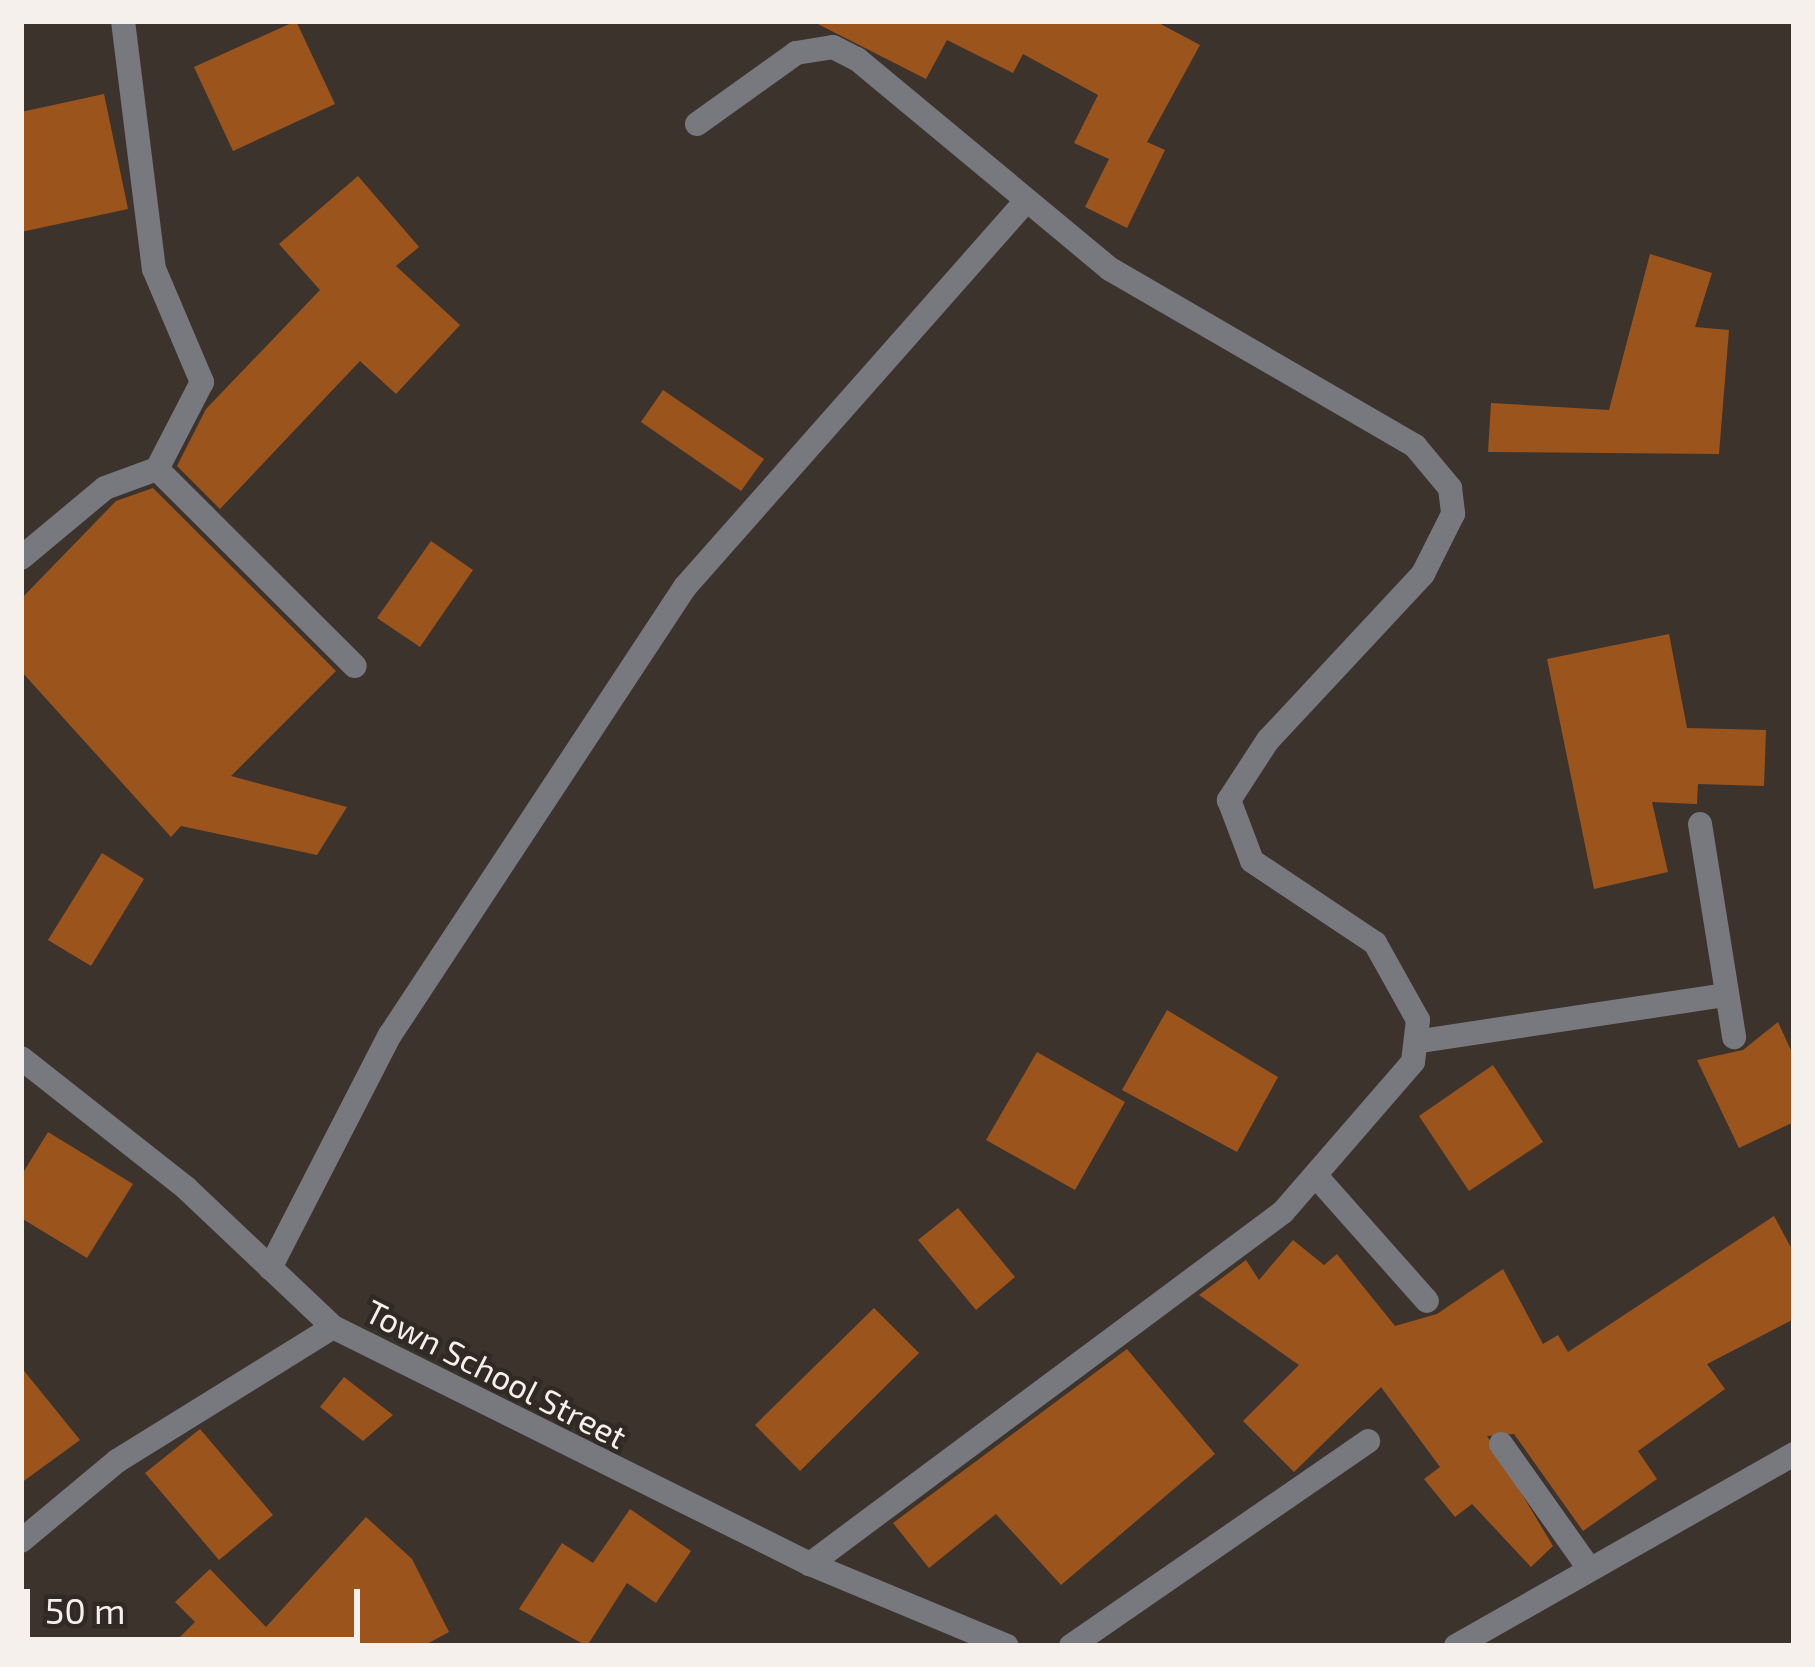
<!DOCTYPE html>
<style>
body{margin:0}
#map{position:relative;width:1815px;height:1667px;overflow:hidden;background:#3d332d;font-family:"Exo 2",sans-serif}
div>[style]{position:absolute}
.building>*{inset:0;background:#9c541d}
.street>*{height:24px;margin:-12px;padding:0 12px;transform-origin:12px;border-radius:12px;background:#78797e}
span{translate:-50% -50%;white-space:nowrap;text-align:center;line-height:1.15;-webkit-text-stroke:9px #322924;paint-order:stroke}
.street-label{font-size:33px;color:#f6f0ec}
.frame{position:absolute;inset:0;border:24px solid #f6f0ec;pointer-events:none}
.scale{position:absolute;left:24px;top:1589px;width:336px;height:54px;box-sizing:border-box;border:6px solid #f6f0ec;border-top:0;padding-left:15px;font-size:36px;line-height:42px;white-space:nowrap;color:#f6f0ec;-webkit-text-stroke:9px #322924;paint-order:stroke}
</style>
<div id="map">
<div class="building">
<i style="clip-path:polygon(296px 21px,335px 104px,233px 151px,194px 67px)"></i>
<i style="clip-path:polygon(812px 21px,1155px 21px,1200px 45px,1147px 142px,1165px 150px,1127px 228px,1085px 207px,1109px 159px,1074px 143px,1098px 95px,1023px 54px,1013px 73px,947px 40px,926px 79px)"></i>
<i style="clip-path:polygon(104px 94px,128px 209px,21px 232px,21px 112px)"></i>
<i style="clip-path:polygon(358px 176px,419px 247px,396px 266px,460px 325px,396px 394px,360px 361px,220px 509px,177px 466px,206px 409px,320px 290px,279px 244px)"></i>
<i style="clip-path:polygon(1650px 254px,1712px 273px,1695px 327px,1729px 330px,1719px 454px,1488px 452px,1491px 403px,1609px 410px)"></i>
<i style="clip-path:polygon(663px 390px,764px 459px,741px 491px,641px 422px)"></i>
<i style="clip-path:polygon(153px 488px,336px 671px,231px 776px,347px 807px,317px 855px,181px 826px,171px 837px,21px 671px,21px 599px,116px 501px)"></i>
<i style="clip-path:polygon(431px 541px,473px 570px,420px 647px,377px 618px)"></i>
<i style="clip-path:polygon(1669px 634px,1687px 728px,1766px 730px,1764px 786px,1698px 784px,1697px 804px,1652px 802px,1668px 872px,1594px 889px,1547px 659px)"></i>
<i style="clip-path:polygon(102px 853px,144px 879px,91px 966px,48px 940px)"></i>
<i style="clip-path:polygon(1167px 1010px,1278px 1077px,1237px 1152px,1122px 1090px)"></i>
<i style="clip-path:polygon(1778px 1022px,1794px 1057px,1794px 1122px,1739px 1148px,1697px 1060px,1743px 1050px)"></i>
<i style="clip-path:polygon(1037px 1052px,1125px 1102px,1075px 1190px,986px 1140px)"></i>
<i style="clip-path:polygon(1493px 1065px,1543px 1142px,1469px 1191px,1419px 1116px)"></i>
<i style="clip-path:polygon(48px 1132px,133px 1184px,87px 1258px,21px 1218px,21px 1176px)"></i>
<i style="clip-path:polygon(958px 1208px,1015px 1277px,976px 1310px,918px 1240px)"></i>
<i style="clip-path:polygon(1774px 1216px,1794px 1253px,1794px 1319px,1707px 1364px,1725px 1389px,1638px 1451px,1657px 1479px,1583px 1531px,1514px 1434px,1487px 1436px,1553px 1546px,1531px 1567px,1472px 1504px,1455px 1517px,1424px 1479px,1440px 1467px,1381px 1387px,1294px 1472px,1243px 1421px,1299px 1365px,1199px 1295px,1246px 1260px,1259px 1280px,1293px 1240px,1324px 1265px,1337px 1254px,1395px 1326px,1437px 1314px,1503px 1269px,1543px 1344px,1558px 1335px,1568px 1352px)"></i>
<i style="clip-path:polygon(874px 1308px,919px 1353px,800px 1471px,755px 1425px)"></i>
<i style="clip-path:polygon(1127px 1349px,1215px 1454px,1061px 1585px,996px 1514px,929px 1568px,893px 1523px)"></i>
<i style="clip-path:polygon(21px 1367px,80px 1440px,21px 1483px)"></i>
<i style="clip-path:polygon(344px 1377px,393px 1415px,363px 1441px,320px 1407px)"></i>
<i style="clip-path:polygon(200px 1429px,273px 1515px,219px 1560px,145px 1473px)"></i>
<i style="clip-path:polygon(630px 1509px,691px 1551px,656px 1603px,627px 1583px,587px 1646px,519px 1609px,562px 1543px,593px 1563px)"></i>
<i style="clip-path:polygon(366px 1517px,412px 1559px,449px 1632px,423px 1646px,171px 1646px,195px 1622px,175px 1602px,210px 1569px,266px 1627px)"></i>
</div>
<div class="street">
<i style="left:123px;top:21px;width:250px;rotate:82.9deg"></i>
<i style="left:154px;top:269px;width:123px;rotate:67deg"></i>
<i style="left:202px;top:382px;width:98px;rotate:117.3deg"></i>
<i style="left:697px;top:124px;width:122px;rotate:-35.6deg"></i>
<i style="left:796px;top:53px;width:37px;rotate:-9deg"></i>
<i style="left:833px;top:47px;width:27px;rotate:27deg"></i>
<i style="left:857px;top:59px;width:329px;rotate:39.7deg"></i>
<i style="left:1110px;top:269px;width:353px;rotate:30.1deg"></i>
<i style="left:1415px;top:446px;width:55px;rotate:50.2deg"></i>
<i style="left:1450px;top:488px;width:26px;rotate:83deg"></i>
<i style="left:1453px;top:514px;width:67px;rotate:116.6deg"></i>
<i style="left:1423px;top:574px;width:227px;rotate:133deg"></i>
<i style="left:1268px;top:740px;width:72px;rotate:123deg"></i>
<i style="left:1229px;top:800px;width:65px;rotate:69.3deg"></i>
<i style="left:1252px;top:861px;width:148px;rotate:33.7deg"></i>
<i style="left:1375px;top:943px;width:88px;rotate:60.8deg"></i>
<i style="left:1418px;top:1020px;width:42px;rotate:96.8deg"></i>
<i style="left:1413px;top:1062px;width:198px;rotate:130.9deg"></i>
<i style="left:1283px;top:1212px;width:590px;rotate:143.34deg"></i>
<i style="left:21px;top:558px;width:109px;rotate:-39.8deg"></i>
<i style="left:105px;top:488px;width:55px;rotate:-20.1deg"></i>
<i style="left:157px;top:469px;width:279px;rotate:44.9deg"></i>
<i style="left:1700px;top:824px;width:216px;rotate:80.9deg"></i>
<i style="left:1421px;top:1041px;width:306px;rotate:-8.6deg"></i>
<i style="left:21px;top:1058px;width:210px;rotate:38.2deg"></i>
<i style="left:186px;top:1188px;width:202px;rotate:43.4deg"></i>
<i style="left:333px;top:1327px;width:533px;rotate:26.42deg"></i>
<i style="left:810px;top:1564px;width:213px;rotate:22.6deg"></i>
<i style="left:1316px;top:1176px;width:167px;rotate:48.4deg"></i>
<i style="left:270px;top:1268px;width:262px;rotate:-62.8deg"></i>
<i style="left:390px;top:1035px;width:536px;rotate:-56.64deg"></i>
<i style="left:685px;top:587px;width:515px;rotate:-48.54deg"></i>
<i style="left:1501px;top:1444px;width:151px;rotate:54.7deg"></i>
<i style="left:21px;top:1541px;width:125px;rotate:-39.8deg"></i>
<i style="left:117px;top:1461px;width:254px;rotate:-31.8deg"></i>
<i style="left:1071px;top:1646px;width:361px;rotate:-34.6deg"></i>
<i style="left:1456px;top:1646px;width:389px;rotate:-29.6deg"></i>
</div>
<div class="street-label">
<span style="left:496px;top:1374px;rotate:27deg">Town School Street</span>
</div>
<div class="frame"></div>
<div class="scale">50 m</div>
</div>
